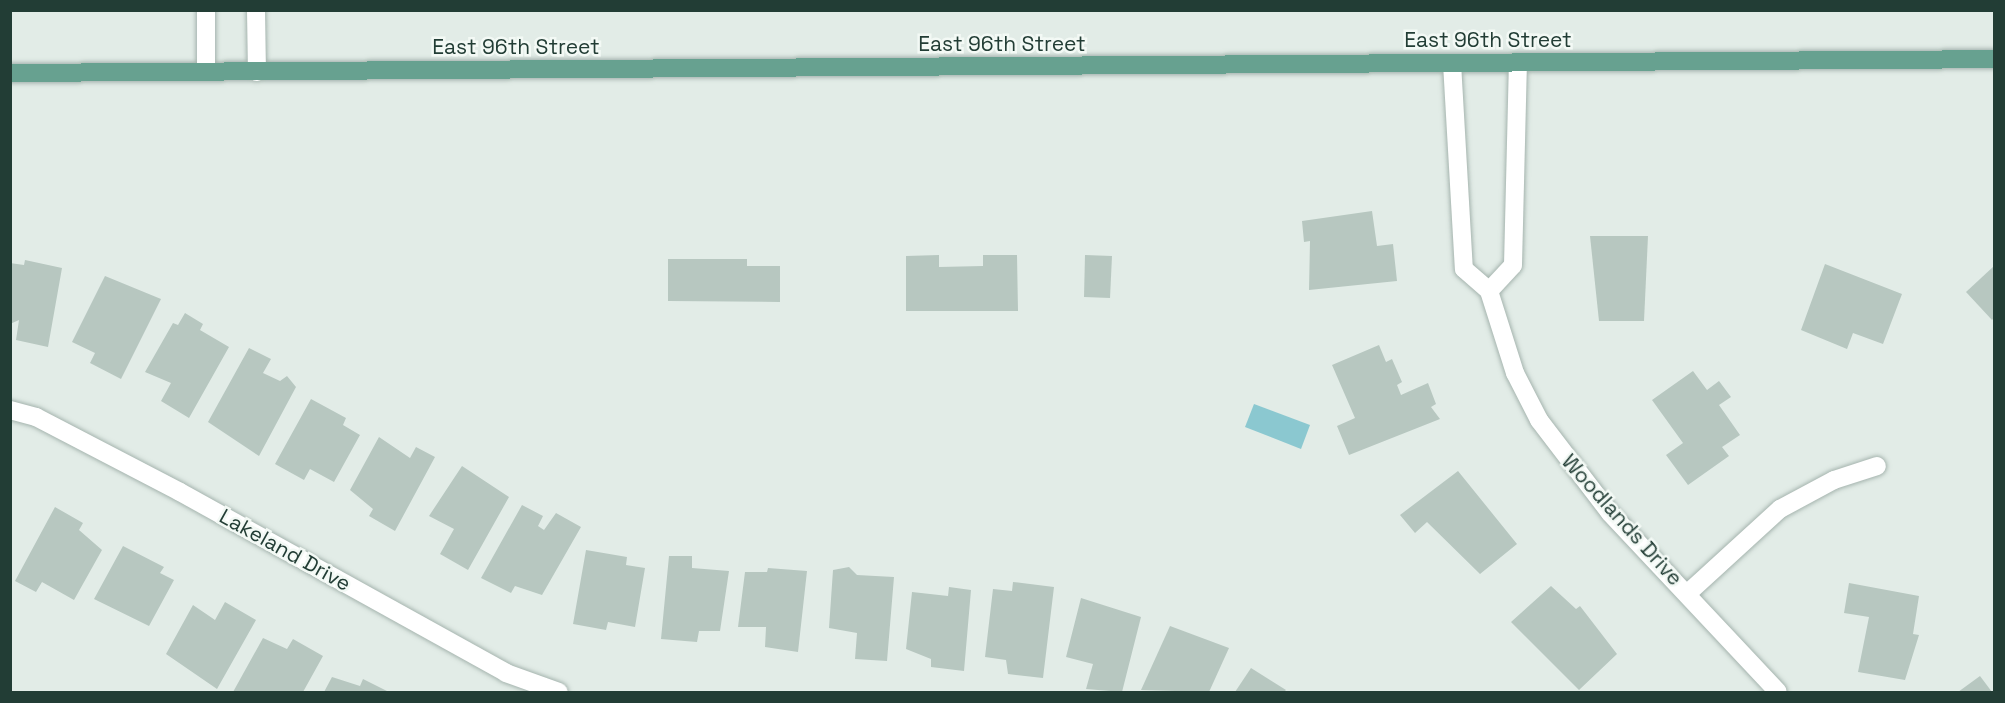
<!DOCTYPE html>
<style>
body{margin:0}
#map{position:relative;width:2005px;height:703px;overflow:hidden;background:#e2ece7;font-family:"Space Grotesk",sans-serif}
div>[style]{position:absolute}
.water>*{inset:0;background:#8bc8d0}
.building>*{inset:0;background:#b7c7c0}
.roads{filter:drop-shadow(0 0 2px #a5b4ae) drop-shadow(0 0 2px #a5b4ae)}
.street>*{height:18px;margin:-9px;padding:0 9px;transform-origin:9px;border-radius:9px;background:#fff}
.primary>*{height:18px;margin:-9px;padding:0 9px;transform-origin:9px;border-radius:9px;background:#67a190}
span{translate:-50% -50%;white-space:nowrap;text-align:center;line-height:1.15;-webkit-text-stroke:5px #f3f9f5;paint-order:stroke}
.street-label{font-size:21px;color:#223d35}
.frame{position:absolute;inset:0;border:12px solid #223d35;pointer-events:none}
</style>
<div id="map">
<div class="water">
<i style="clip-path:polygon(1254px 404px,1310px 425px,1301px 449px,1245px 427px)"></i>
</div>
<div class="building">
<i style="clip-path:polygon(1372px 211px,1377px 246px,1393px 244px,1397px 281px,1309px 290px,1310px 241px,1304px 242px,1302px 221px)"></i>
<i style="clip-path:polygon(1590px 236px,1648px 236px,1644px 321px,1599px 321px)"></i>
<i style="clip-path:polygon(939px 255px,939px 267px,983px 266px,983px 255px,1017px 255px,1018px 311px,906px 311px,906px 256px)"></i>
<i style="clip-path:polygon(1085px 255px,1112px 256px,1110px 298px,1084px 297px)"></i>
<i style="clip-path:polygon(668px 259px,747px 259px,747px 266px,780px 266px,780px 302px,668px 301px)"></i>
<i style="clip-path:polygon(25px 260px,62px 268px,48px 347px,16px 340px,19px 320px,10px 324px,10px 263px,24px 265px)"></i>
<i style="clip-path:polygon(1825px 264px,1902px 294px,1883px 344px,1853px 333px,1847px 349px,1801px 330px)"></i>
<i style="clip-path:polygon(1994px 266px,1994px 318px,1992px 320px,1966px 292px)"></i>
<i style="clip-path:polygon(105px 276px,161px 299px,121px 379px,90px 363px,95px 353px,72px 342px)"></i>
<i style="clip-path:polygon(185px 313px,203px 324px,200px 330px,229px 347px,189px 418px,161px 401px,171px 383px,145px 372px,173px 323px,178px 325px)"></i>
<i style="clip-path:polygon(1379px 345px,1386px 362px,1392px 359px,1402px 382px,1397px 385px,1401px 395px,1428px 383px,1436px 404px,1431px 407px,1440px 419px,1349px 455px,1337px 426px,1355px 418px,1332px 365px)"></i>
<i style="clip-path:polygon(249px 348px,271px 359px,263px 373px,280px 381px,287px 376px,296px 387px,259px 456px,208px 422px)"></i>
<i style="clip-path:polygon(1693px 371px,1707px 390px,1719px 381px,1731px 397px,1719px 405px,1740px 435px,1722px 447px,1729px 456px,1688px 485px,1666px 455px,1683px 443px,1652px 400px)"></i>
<i style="clip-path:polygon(311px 399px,346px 418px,343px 425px,360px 435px,334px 482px,310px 469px,304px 480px,275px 464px)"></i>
<i style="clip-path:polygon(379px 437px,410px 458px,416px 447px,435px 457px,395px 531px,369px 516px,373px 509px,350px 490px)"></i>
<i style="clip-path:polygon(462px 466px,509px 497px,468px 570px,440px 554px,454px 529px,429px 516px)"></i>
<i style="clip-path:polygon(1458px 471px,1517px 544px,1480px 574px,1427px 522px,1415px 533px,1400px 515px)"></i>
<i style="clip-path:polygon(522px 505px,543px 516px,538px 526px,544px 530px,556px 513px,581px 527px,542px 595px,515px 586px,511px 593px,481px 578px)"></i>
<i style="clip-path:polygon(55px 507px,83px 523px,79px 530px,102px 550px,74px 600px,42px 582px,36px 592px,15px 581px)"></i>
<i style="clip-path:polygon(123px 546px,164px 567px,160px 573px,174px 580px,149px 626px,94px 599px)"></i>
<i style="clip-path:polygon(586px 550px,627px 557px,626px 565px,645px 568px,635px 627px,608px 622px,606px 630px,573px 624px)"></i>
<i style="clip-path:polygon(669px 556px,692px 556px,692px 568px,729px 571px,720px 631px,699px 631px,697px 642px,661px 639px)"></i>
<i style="clip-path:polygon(849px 567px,857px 575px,894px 577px,887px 661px,855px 659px,857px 633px,829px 628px,833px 570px)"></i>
<i style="clip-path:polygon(768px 568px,807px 571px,798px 652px,765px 647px,766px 627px,738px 627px,745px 572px,767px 572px)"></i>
<i style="clip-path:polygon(1013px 582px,1054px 587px,1043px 678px,1008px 674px,1006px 660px,985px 657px,993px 589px,1012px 591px)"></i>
<i style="clip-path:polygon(1849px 583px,1919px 596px,1913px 634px,1919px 635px,1905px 680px,1858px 672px,1869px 617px,1844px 613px)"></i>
<i style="clip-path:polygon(1551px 586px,1576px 609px,1580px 606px,1617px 654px,1579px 690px,1511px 622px)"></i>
<i style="clip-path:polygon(949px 587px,971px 590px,964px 671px,931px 667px,931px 659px,906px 649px,912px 592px,948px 596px)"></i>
<i style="clip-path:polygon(1081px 598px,1141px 617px,1122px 692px,1086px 689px,1093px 664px,1066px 657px)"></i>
<i style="clip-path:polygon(225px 602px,256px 620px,217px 689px,166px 654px,193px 605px,215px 620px)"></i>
<i style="clip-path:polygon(1170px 626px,1229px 648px,1209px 692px,1141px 690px)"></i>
<i style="clip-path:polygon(263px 638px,287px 649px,293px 639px,323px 656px,303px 692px,233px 692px)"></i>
<i style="clip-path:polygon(1251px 668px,1286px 690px,1284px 692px,1235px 692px)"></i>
<i style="clip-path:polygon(1980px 676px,1992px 692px,1958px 692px)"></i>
<i style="clip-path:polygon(332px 677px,360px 686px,363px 679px,389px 692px,324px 692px)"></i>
</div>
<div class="roads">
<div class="street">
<i style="left:256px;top:10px;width:62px;rotate:89.1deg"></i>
<i style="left:1452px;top:63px;width:206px;rotate:86.7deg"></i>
<i style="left:1464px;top:269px;width:33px;rotate:41deg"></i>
<i style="left:1489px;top:291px;width:86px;rotate:72.4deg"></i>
<i style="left:1515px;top:373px;width:53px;rotate:62.9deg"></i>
<i style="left:1539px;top:420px;width:117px;rotate:52.6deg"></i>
<i style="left:1610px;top:513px;width:245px;rotate:46.8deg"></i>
<i style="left:206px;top:72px;width:62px;rotate:-90deg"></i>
<i style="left:1489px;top:291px;width:35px;rotate:-47deg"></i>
<i style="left:1513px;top:265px;width:203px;rotate:-88.6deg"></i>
<i style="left:10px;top:410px;width:27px;rotate:15deg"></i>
<i style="left:36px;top:417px;width:162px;rotate:27.5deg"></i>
<i style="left:180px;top:492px;width:373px;rotate:29deg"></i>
<i style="left:506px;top:673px;width:56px;rotate:19.7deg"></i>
<i style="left:1688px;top:593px;width:125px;rotate:-42.4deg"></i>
<i style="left:1780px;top:509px;width:61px;rotate:-28.2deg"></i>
<i style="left:1834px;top:480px;width:45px;rotate:-18deg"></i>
</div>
<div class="primary">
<i style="left:10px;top:73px;width:1984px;rotate:-0.4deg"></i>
</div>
</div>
<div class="street-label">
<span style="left:1488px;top:40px">East 96th Street</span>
<span style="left:1002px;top:44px">East 96th Street</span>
<span style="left:516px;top:47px">East 96th Street</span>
<span style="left:1622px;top:520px;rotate:48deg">Woodlands Drive</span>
<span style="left:285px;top:550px;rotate:29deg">Lakeland Drive</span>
</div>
<div class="frame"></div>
</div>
